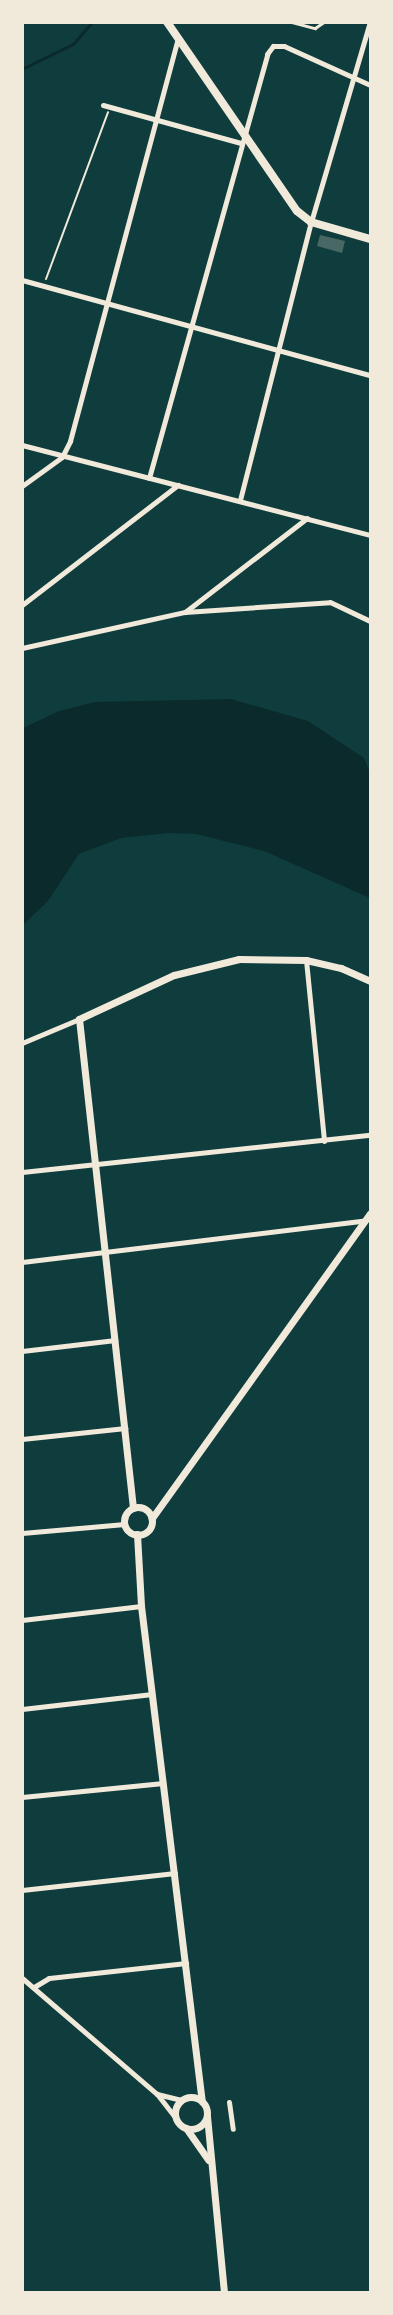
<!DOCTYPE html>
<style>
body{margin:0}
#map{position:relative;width:393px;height:2315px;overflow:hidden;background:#0f3d3e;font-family:"Fira Sans",sans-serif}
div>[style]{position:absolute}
.water>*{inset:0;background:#0a2a2b}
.stream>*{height:2.5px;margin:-1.25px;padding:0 1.25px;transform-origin:1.25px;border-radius:1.25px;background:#0a2a2b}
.building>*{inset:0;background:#486865}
.path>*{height:2px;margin:-1px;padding:0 1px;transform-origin:1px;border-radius:1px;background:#f1e9da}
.service>*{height:2.5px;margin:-1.25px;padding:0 1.25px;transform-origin:1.25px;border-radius:1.25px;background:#f1e9da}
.minor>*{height:5px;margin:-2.5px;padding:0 2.5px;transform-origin:2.5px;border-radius:2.5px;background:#f1e9da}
.tertiary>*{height:7px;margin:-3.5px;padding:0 3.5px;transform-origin:3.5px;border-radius:3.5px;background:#f1e9da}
.tertiary>.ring{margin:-3.5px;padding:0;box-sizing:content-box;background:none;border:7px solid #f1e9da;border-radius:50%}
.secondary>*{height:8px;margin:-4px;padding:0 4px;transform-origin:4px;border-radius:4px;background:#f1e9da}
span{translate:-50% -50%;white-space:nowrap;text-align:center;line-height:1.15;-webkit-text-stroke:4.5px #f1e9da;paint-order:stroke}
.frame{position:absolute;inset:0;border:24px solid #f1e9da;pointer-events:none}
</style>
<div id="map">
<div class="water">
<i style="clip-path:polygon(231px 699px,308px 721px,364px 758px,370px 773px,370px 898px,264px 851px,196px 834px,169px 833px,121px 838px,79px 854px,48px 901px,23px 925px,23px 728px,59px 711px,95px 702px)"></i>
</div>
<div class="stream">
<i style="left:22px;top:69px;width:57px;rotate:-26.1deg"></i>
<i style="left:73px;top:44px;width:29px;rotate:-49deg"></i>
</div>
<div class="building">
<i style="clip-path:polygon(320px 235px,345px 241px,342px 253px,317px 246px)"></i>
</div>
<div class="path">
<i style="left:46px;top:279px;width:178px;rotate:-69.6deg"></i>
</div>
<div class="service">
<i style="left:292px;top:22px;width:24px;rotate:15deg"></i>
<i style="left:315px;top:28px;width:11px;rotate:-34deg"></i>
</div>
<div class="minor">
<i style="left:103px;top:105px;width:143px;rotate:15.4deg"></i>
<i style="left:22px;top:280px;width:361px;rotate:15.3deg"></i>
<i style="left:22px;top:445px;width:359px;rotate:14.5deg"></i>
<i style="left:149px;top:478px;width:440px;rotate:-74.4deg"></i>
<i style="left:267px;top:54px;width:10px;rotate:-53deg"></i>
<i style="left:273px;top:46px;width:11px"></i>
<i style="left:284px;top:46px;width:94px;rotate:24.4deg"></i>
<i style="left:22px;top:486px;width:49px;rotate:-35.9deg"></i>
<i style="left:62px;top:457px;width:18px;rotate:-63deg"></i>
<i style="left:70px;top:441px;width:417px;rotate:-75deg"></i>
<i style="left:240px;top:500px;width:287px;rotate:-75.7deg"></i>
<i style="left:311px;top:222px;width:209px;rotate:-73.6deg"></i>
<i style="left:22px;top:605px;width:197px;rotate:-37.6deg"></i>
<i style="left:185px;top:612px;width:154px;rotate:-37.6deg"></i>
<i style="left:22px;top:648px;width:167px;rotate:-12.5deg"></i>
<i style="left:185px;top:612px;width:145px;rotate:-3.9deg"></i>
<i style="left:330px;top:602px;width:44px;rotate:25.4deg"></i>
<i style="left:306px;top:960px;width:182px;rotate:84.3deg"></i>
<i style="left:22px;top:1043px;width:62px;rotate:-22.8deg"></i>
<i style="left:22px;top:1172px;width:350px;rotate:-6.1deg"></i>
<i style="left:22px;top:1262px;width:343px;rotate:-6.9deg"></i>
<i style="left:22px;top:1351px;width:94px;rotate:-6.7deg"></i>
<i style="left:22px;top:1439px;width:104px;rotate:-6.1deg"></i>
<i style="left:22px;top:1533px;width:103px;rotate:-5deg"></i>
<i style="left:22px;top:1620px;width:120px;rotate:-6.7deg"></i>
<i style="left:22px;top:1709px;width:131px;rotate:-6.6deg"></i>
<i style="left:22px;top:1797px;width:142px;rotate:-5.7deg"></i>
<i style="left:22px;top:1890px;width:154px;rotate:-6.3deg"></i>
<i style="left:22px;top:1978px;width:178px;rotate:40.7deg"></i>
<i style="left:157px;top:2094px;width:31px;rotate:52deg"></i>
<i style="left:34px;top:1987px;width:17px;rotate:-31deg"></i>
<i style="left:49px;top:1978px;width:138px;rotate:-6.2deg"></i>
<i style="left:157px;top:2094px;width:25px;rotate:14deg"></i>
<i style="left:229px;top:2102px;width:27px;rotate:82deg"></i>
</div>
<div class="tertiary">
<i class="ring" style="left:124px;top:1507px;width:21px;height:21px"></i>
<i style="left:133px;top:1508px;width:492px;rotate:-96.3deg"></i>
<i style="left:79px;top:1019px;width:105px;rotate:-24.9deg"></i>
<i style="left:174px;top:975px;width:67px;rotate:-13.8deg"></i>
<i style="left:239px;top:959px;width:67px;rotate:0.9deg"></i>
<i style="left:306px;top:960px;width:36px;rotate:13deg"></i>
<i style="left:341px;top:968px;width:32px;rotate:24deg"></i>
<i style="left:152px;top:1518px;width:375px;rotate:-54.4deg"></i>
<i style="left:137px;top:1534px;width:72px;rotate:86.8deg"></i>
<i style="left:141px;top:1606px;width:499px;rotate:83deg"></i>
<i class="ring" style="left:175px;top:2097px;width:25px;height:25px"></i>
<i style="left:207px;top:2116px;width:177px;rotate:84.5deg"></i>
<i style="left:186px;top:2128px;width:39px;rotate:55deg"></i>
</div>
<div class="secondary">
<i style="left:167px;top:22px;width:229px;rotate:55.5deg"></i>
<i style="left:297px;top:211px;width:18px;rotate:38deg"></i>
<i style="left:311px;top:222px;width:61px;rotate:16.1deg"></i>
</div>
<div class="frame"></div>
</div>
